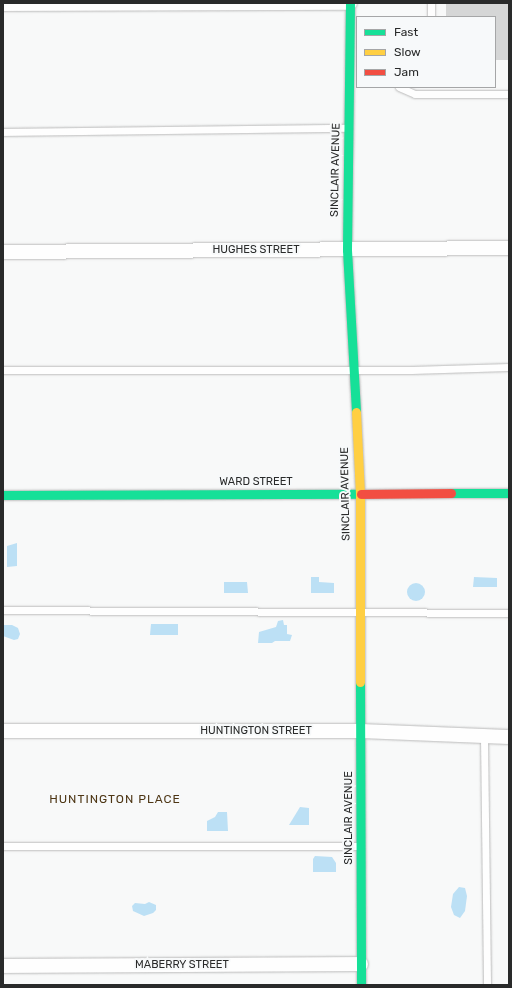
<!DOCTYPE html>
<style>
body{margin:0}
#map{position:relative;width:512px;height:988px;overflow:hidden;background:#f8f9f9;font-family:Rubik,sans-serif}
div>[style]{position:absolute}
.water>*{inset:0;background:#bce0f5}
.round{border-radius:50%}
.building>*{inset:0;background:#d5d6d6}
.roads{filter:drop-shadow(0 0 1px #bababa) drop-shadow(0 0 1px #bababa)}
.lane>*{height:7px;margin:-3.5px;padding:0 3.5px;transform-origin:3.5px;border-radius:3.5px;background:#fefefe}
.street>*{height:14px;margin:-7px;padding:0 7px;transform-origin:7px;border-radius:7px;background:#fefefe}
.fast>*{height:9px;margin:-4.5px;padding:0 4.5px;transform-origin:4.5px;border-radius:4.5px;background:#16e098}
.slow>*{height:9px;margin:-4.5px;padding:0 4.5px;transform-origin:4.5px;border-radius:4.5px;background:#ffcf43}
.jam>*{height:9px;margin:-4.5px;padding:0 4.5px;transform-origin:4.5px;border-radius:4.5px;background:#f24e42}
span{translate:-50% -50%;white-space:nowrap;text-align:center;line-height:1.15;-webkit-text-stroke:4px #f7f9fa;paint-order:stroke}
.street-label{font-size:11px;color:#292a2a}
.neighbourhood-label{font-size:12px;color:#4e3614;letter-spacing:1px}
.frame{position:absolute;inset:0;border:4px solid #292a2a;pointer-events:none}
.legend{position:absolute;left:356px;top:16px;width:140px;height:72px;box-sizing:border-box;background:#f7f9fa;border:1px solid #a5a6a7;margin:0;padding:5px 7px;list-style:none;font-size:12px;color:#292a2a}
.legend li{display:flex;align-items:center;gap:8px;height:20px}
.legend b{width:20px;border:1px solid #a5a6a7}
</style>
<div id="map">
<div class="water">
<i style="clip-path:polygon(17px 543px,17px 566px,7px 567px,7px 546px)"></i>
<i style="clip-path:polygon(311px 577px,319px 577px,319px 582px,334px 583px,334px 593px,311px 593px)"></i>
<i style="clip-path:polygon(474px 577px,497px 578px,497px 587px,473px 587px)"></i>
<i style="clip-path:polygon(224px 582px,247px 582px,248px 593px,224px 593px)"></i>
<i class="round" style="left:407px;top:583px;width:18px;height:18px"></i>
<i style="clip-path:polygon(283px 620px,284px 625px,287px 625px,287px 634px,292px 635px,290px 641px,275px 641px,272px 643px,258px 643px,259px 632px,276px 627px,278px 621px)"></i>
<i style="clip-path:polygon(151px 624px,178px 624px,178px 635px,150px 635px)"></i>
<i style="clip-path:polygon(3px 625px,12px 625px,18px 628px,20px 634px,18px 639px,14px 640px,3px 636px)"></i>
<i style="clip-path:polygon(300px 807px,309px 808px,309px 825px,289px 825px)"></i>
<i style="clip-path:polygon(218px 812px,227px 812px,228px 831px,207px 831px,207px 821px,215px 817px)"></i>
<i style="clip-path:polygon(315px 856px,332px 857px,336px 863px,336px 872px,313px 872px,313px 859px)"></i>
<i style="clip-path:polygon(459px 887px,465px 888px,467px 896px,465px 911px,460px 918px,454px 915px,451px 907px,453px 894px)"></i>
<i style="clip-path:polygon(149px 902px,156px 905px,156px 910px,153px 913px,144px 916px,133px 911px,132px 906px,135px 903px,145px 904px)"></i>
</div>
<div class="building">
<i style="clip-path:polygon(446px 3px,509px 3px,509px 60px,495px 60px,495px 17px,446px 17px)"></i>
</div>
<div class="roads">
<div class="lane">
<i style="left:431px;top:3px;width:14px;rotate:90deg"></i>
<i style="left:399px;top:87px;width:17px;rotate:24deg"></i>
<i style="left:415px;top:94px;width:94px"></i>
<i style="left:3px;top:132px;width:344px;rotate:-0.7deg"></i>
<i style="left:3px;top:370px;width:408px"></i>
<i style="left:411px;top:370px;width:98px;rotate:-1.8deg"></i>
<i style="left:3px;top:610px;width:506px;rotate:0.34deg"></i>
<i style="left:484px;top:737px;width:248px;rotate:89.3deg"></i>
<i style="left:3px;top:846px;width:356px"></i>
</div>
<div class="street">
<i style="left:3px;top:4px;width:347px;rotate:-0.2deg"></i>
<i style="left:3px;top:252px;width:506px;rotate:-0.45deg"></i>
<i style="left:3px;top:731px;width:358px"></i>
<i style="left:361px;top:731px;width:148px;rotate:2.3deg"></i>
<i style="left:3px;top:966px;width:358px;rotate:-0.3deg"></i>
</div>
<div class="fast">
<i style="left:350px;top:3px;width:247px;rotate:90.7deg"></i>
<i style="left:347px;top:250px;width:162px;rotate:86.8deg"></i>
<i style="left:451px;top:493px;width:58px"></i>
<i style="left:3px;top:495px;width:358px;rotate:-0.2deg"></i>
<i style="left:360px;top:682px;width:303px;rotate:89.8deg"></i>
</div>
<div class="slow">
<i style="left:356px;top:412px;width:82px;rotate:87.2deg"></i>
<i style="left:360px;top:494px;width:188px;rotate:90deg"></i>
</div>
<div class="jam">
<i style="left:361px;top:494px;width:90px;rotate:-0.6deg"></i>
</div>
</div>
<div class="street-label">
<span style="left:336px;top:170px;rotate:-89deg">SINCLAIR AVENUE</span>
<span style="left:256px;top:250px">HUGHES STREET</span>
<span style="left:256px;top:482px">WARD STREET</span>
<span style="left:346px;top:494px;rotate:-91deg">SINCLAIR AVENUE</span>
<span style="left:256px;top:731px">HUNTINGTON STREET</span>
<span style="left:349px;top:818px;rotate:-90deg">SINCLAIR AVENUE</span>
<span style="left:182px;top:965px">MABERRY STREET</span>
</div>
<div class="neighbourhood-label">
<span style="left:115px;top:800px">HUNTINGTON PLACE</span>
</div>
<div class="frame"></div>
<ul class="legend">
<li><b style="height:5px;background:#16e098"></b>Fast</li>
<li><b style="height:5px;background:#ffcf43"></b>Slow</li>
<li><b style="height:5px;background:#f24e42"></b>Jam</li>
</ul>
</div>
